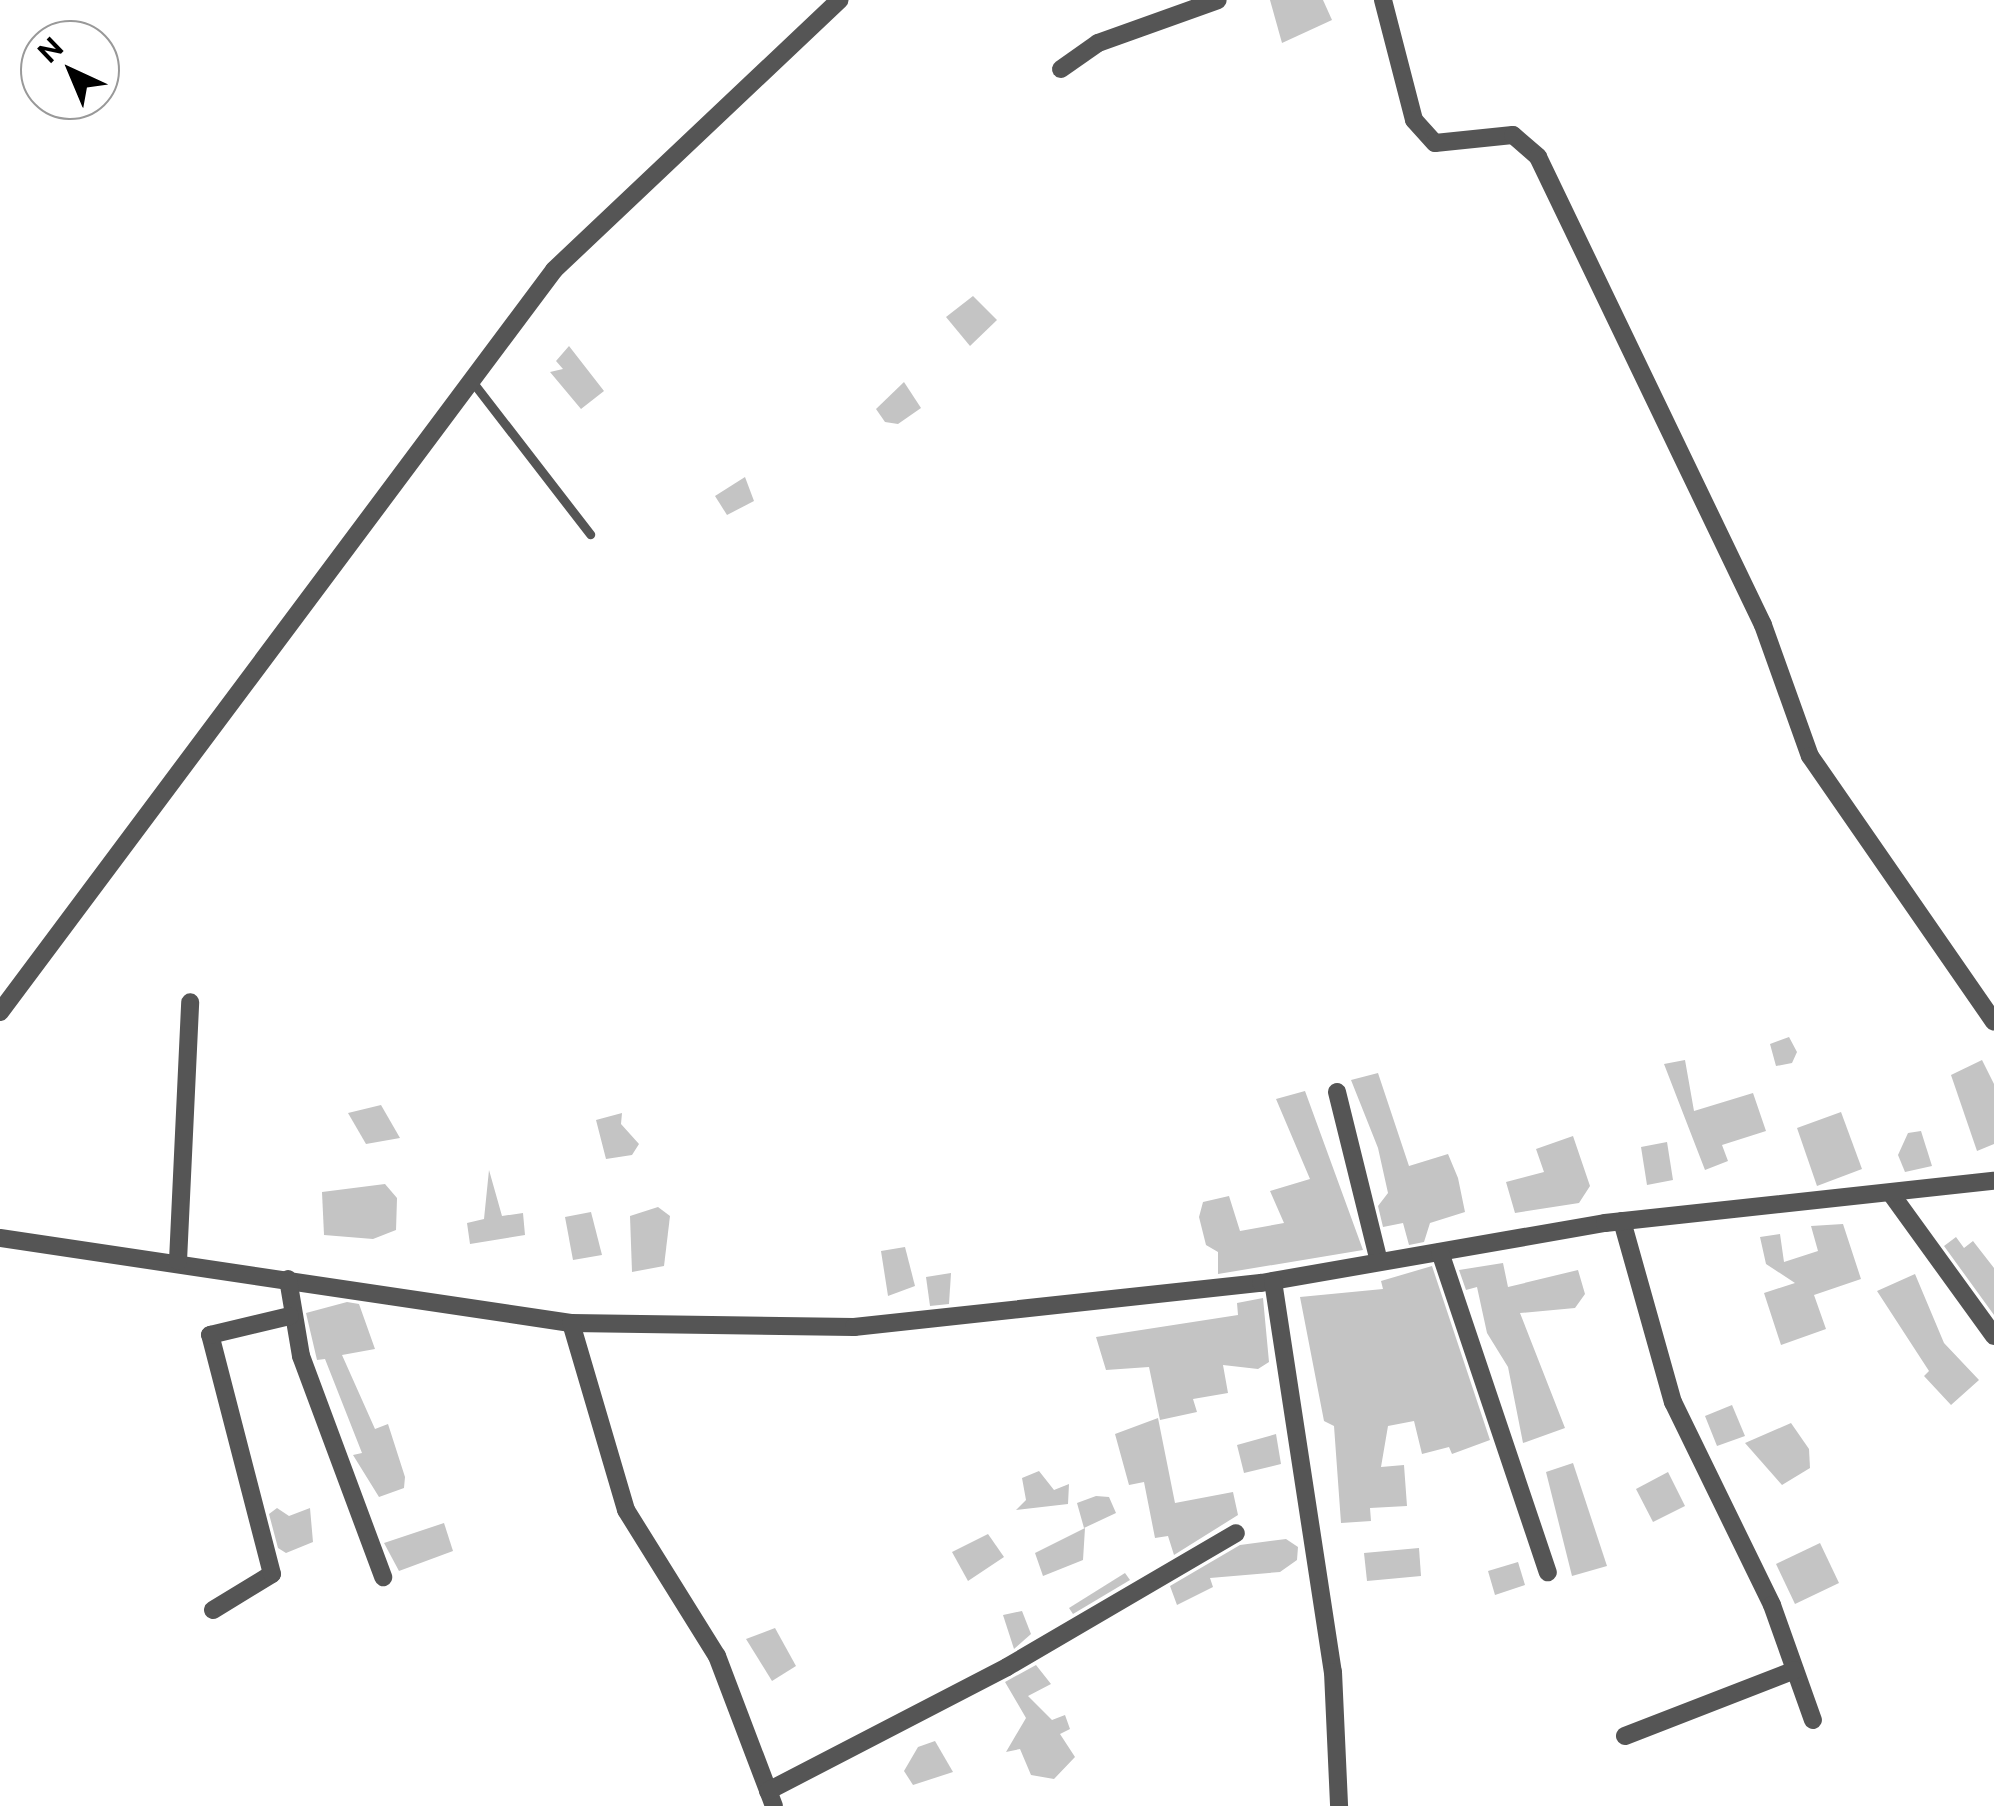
<!DOCTYPE html>
<style>
body{margin:0}
#map{position:relative;width:1994px;height:1806px;overflow:hidden;background:#fff;font-family:"Public Sans",sans-serif}
div>[style]{position:absolute}
.building>*{inset:0;background:#c4c4c4}
.lane>*{height:9px;margin:-4.5px;padding:0 4.5px;transform-origin:4.5px;border-radius:4.5px;background:#555}
.street>*{height:18px;margin:-9px;padding:0 9px;transform-origin:9px;border-radius:9px;background:#555}
span{translate:-50% -50%;white-space:nowrap;text-align:center;line-height:1.15;-webkit-text-stroke:10px #fff;paint-order:stroke}
.north{position:absolute;left:20px;top:20px;width:100px;height:100px;box-sizing:border-box;background:#fff;border:2px solid #999;border-radius:50%;rotate:316deg;font-size:28px;font-weight:700;line-height:40px;text-align:center;color:#000}
.north::after{content:'';display:block;margin:auto;width:35px;height:45px;background:#000;clip-path:polygon(50% 0,100% 100%,50% 72%,0 100%)}
</style>
<div id="map">
<div class="building">
<i style="clip-path:polygon(1270px 0,1323px 0,1332px 20px,1282px 43px)"></i>
<i style="clip-path:polygon(973px 296px,997px 320px,970px 346px,946px 317px)"></i>
<i style="clip-path:polygon(569px 346px,604px 391px,581px 409px,550px 372px,563px 369px,556px 361px)"></i>
<i style="clip-path:polygon(904px 382px,921px 408px,898px 424px,885px 422px,876px 409px)"></i>
<i style="clip-path:polygon(745px 477px,754px 501px,727px 515px,715px 496px)"></i>
<i style="clip-path:polygon(1789px 1037px,1797px 1052px,1792px 1063px,1776px 1066px,1770px 1044px)"></i>
<i style="clip-path:polygon(1685px 1060px,1694px 1111px,1753px 1093px,1766px 1131px,1722px 1145px,1728px 1161px,1705px 1170px,1664px 1064px)"></i>
<i style="clip-path:polygon(1982px 1060px,1994px 1084px,1994px 1144px,1977px 1151px,1951px 1075px)"></i>
<i style="clip-path:polygon(1378px 1073px,1409px 1166px,1448px 1154px,1458px 1178px,1465px 1212px,1430px 1223px,1424px 1242px,1409px 1245px,1403px 1223px,1383px 1227px,1378px 1206px,1388px 1193px,1378px 1148px,1351px 1080px)"></i>
<i style="clip-path:polygon(1305px 1091px,1363px 1250px,1218px 1274px,1218px 1252px,1206px 1245px,1199px 1217px,1203px 1202px,1229px 1196px,1240px 1231px,1284px 1223px,1270px 1191px,1310px 1179px,1276px 1099px)"></i>
<i style="clip-path:polygon(381px 1105px,400px 1138px,366px 1144px,348px 1113px)"></i>
<i style="clip-path:polygon(1841px 1112px,1862px 1169px,1817px 1186px,1797px 1128px)"></i>
<i style="clip-path:polygon(622px 1113px,621px 1124px,639px 1144px,632px 1155px,606px 1159px,596px 1120px)"></i>
<i style="clip-path:polygon(1921px 1131px,1932px 1166px,1905px 1172px,1898px 1155px,1908px 1133px)"></i>
<i style="clip-path:polygon(1573px 1136px,1590px 1186px,1579px 1203px,1515px 1213px,1506px 1182px,1544px 1172px,1536px 1149px)"></i>
<i style="clip-path:polygon(1667px 1142px,1673px 1180px,1647px 1185px,1641px 1147px)"></i>
<i style="clip-path:polygon(489px 1170px,502px 1216px,523px 1213px,525px 1235px,470px 1244px,467px 1223px,484px 1219px)"></i>
<i style="clip-path:polygon(385px 1184px,397px 1198px,396px 1230px,373px 1239px,324px 1235px,322px 1192px)"></i>
<i style="clip-path:polygon(658px 1207px,670px 1216px,664px 1266px,632px 1272px,630px 1216px)"></i>
<i style="clip-path:polygon(591px 1212px,602px 1255px,573px 1260px,565px 1217px)"></i>
<i style="clip-path:polygon(1843px 1224px,1861px 1279px,1814px 1295px,1826px 1329px,1781px 1345px,1764px 1293px,1795px 1283px,1766px 1264px,1760px 1237px,1780px 1234px,1784px 1262px,1818px 1251px,1811px 1226px)"></i>
<i style="clip-path:polygon(1956px 1237px,1964px 1248px,1973px 1241px,1994px 1268px,1994px 1315px,1944px 1246px)"></i>
<i style="clip-path:polygon(905px 1247px,915px 1286px,888px 1296px,881px 1251px)"></i>
<i style="clip-path:polygon(1503px 1263px,1508px 1287px,1578px 1270px,1585px 1294px,1575px 1308px,1520px 1313px,1565px 1428px,1523px 1443px,1508px 1367px,1487px 1333px,1477px 1287px,1466px 1290px,1459px 1270px)"></i>
<i style="clip-path:polygon(1432px 1266px,1490px 1440px,1452px 1454px,1449px 1447px,1422px 1454px,1414px 1421px,1388px 1426px,1381px 1467px,1404px 1465px,1407px 1506px,1370px 1508px,1371px 1521px,1341px 1523px,1334px 1426px,1324px 1421px,1300px 1297px,1383px 1289px,1381px 1281px)"></i>
<i style="clip-path:polygon(951px 1273px,949px 1304px,930px 1306px,926px 1277px)"></i>
<i style="clip-path:polygon(1915px 1274px,1944px 1343px,1979px 1380px,1951px 1405px,1924px 1376px,1929px 1371px,1877px 1291px)"></i>
<i style="clip-path:polygon(1263px 1298px,1269px 1362px,1258px 1369px,1223px 1365px,1228px 1393px,1193px 1399px,1197px 1412px,1160px 1420px,1149px 1367px,1106px 1370px,1096px 1337px,1238px 1315px,1237px 1303px)"></i>
<i style="clip-path:polygon(347px 1302px,359px 1304px,375px 1349px,342px 1355px,375px 1429px,388px 1424px,405px 1477px,404px 1488px,379px 1497px,353px 1455px,362px 1453px,325px 1359px,317px 1360px,306px 1313px)"></i>
<i style="clip-path:polygon(1732px 1405px,1745px 1436px,1717px 1446px,1705px 1416px)"></i>
<i style="clip-path:polygon(1158px 1418px,1175px 1503px,1233px 1492px,1238px 1515px,1174px 1555px,1168px 1536px,1155px 1538px,1144px 1482px,1129px 1485px,1115px 1434px)"></i>
<i style="clip-path:polygon(1791px 1423px,1809px 1449px,1810px 1468px,1782px 1485px,1745px 1443px)"></i>
<i style="clip-path:polygon(1276px 1434px,1281px 1464px,1244px 1473px,1237px 1445px)"></i>
<i style="clip-path:polygon(1573px 1463px,1607px 1566px,1572px 1576px,1546px 1472px)"></i>
<i style="clip-path:polygon(1039px 1471px,1054px 1490px,1069px 1484px,1068px 1504px,1016px 1510px,1026px 1500px,1022px 1478px)"></i>
<i style="clip-path:polygon(1668px 1472px,1685px 1506px,1653px 1522px,1636px 1489px)"></i>
<i style="clip-path:polygon(1096px 1496px,1109px 1497px,1116px 1513px,1084px 1528px,1077px 1503px)"></i>
<i style="clip-path:polygon(277px 1508px,289px 1516px,310px 1508px,313px 1542px,286px 1553px,278px 1548px,269px 1514px)"></i>
<i style="clip-path:polygon(444px 1523px,453px 1551px,399px 1571px,384px 1543px)"></i>
<i style="clip-path:polygon(1085px 1528px,1083px 1560px,1043px 1576px,1035px 1553px)"></i>
<i style="clip-path:polygon(988px 1534px,1004px 1557px,968px 1581px,952px 1552px)"></i>
<i style="clip-path:polygon(1286px 1539px,1298px 1547px,1297px 1560px,1280px 1572px,1210px 1578px,1213px 1587px,1177px 1605px,1170px 1586px,1240px 1545px)"></i>
<i style="clip-path:polygon(1820px 1543px,1839px 1583px,1795px 1604px,1776px 1564px)"></i>
<i style="clip-path:polygon(1419px 1548px,1421px 1576px,1367px 1581px,1364px 1553px)"></i>
<i style="clip-path:polygon(1518px 1562px,1525px 1585px,1495px 1595px,1488px 1571px)"></i>
<i style="clip-path:polygon(1125px 1573px,1130px 1580px,1073px 1614px,1069px 1608px)"></i>
<i style="clip-path:polygon(1022px 1611px,1031px 1634px,1014px 1649px,1003px 1615px)"></i>
<i style="clip-path:polygon(775px 1628px,796px 1666px,772px 1681px,746px 1639px)"></i>
<i style="clip-path:polygon(1036px 1665px,1051px 1684px,1028px 1696px,1052px 1720px,1065px 1715px,1070px 1729px,1060px 1734px,1075px 1757px,1054px 1779px,1031px 1775px,1020px 1749px,1006px 1752px,1026px 1718px,1005px 1682px)"></i>
<i style="clip-path:polygon(935px 1741px,953px 1772px,913px 1785px,904px 1771px,918px 1747px)"></i>
</div>
<div class="lane">
<i style="left:471px;top:380px;width:195px;rotate:52.3deg"></i>
</div>
<div class="street">
<i style="left:1383px;top:0;width:124px;rotate:75.5deg"></i>
<i style="left:1414px;top:120px;width:31px;rotate:48deg"></i>
<i style="left:1435px;top:143px;width:78px;rotate:-5.9deg"></i>
<i style="left:1513px;top:135px;width:33px;rotate:41deg"></i>
<i style="left:1538px;top:157px;width:519px;rotate:64.32deg"></i>
<i style="left:1763px;top:625px;width:139px;rotate:70.3deg"></i>
<i style="left:1810px;top:756px;width:323px;rotate:55.3deg"></i>
<i style="left:1061px;top:69px;width:45px;rotate:-35.1deg"></i>
<i style="left:1098px;top:43px;width:127px;rotate:-19.7deg"></i>
<i style="left:0;top:1012px;width:926px;rotate:-53.25deg"></i>
<i style="left:554px;top:270px;width:393px;rotate:-43.4deg"></i>
<i style="left:1337px;top:1092px;width:175px;rotate:76.1deg"></i>
<i style="left:1892px;top:1195px;width:174px;rotate:54.1deg"></i>
<i style="left:1622px;top:1221px;width:188px;rotate:74.3deg"></i>
<i style="left:1673px;top:1402px;width:226px;rotate:64deg"></i>
<i style="left:1772px;top:1605px;width:122px;rotate:70.4deg"></i>
<i style="left:0;top:1238px;width:577px;rotate:8.47deg"></i>
<i style="left:571px;top:1323px;width:283px;rotate:0.8deg"></i>
<i style="left:854px;top:1327px;width:409px;rotate:-6.2deg"></i>
<i style="left:1261px;top:1283px;width:349px;rotate:-9.9deg"></i>
<i style="left:1605px;top:1223px;width:391px;rotate:-6.2deg"></i>
<i style="left:1440px;top:1252px;width:338px;rotate:71.4deg"></i>
<i style="left:178px;top:1261px;width:259px;rotate:-87.3deg"></i>
<i style="left:288px;top:1279px;width:78px;rotate:80.4deg"></i>
<i style="left:301px;top:1356px;width:236px;rotate:69.6deg"></i>
<i style="left:1273px;top:1281px;width:396px;rotate:81.3deg"></i>
<i style="left:1333px;top:1672px;width:134px;rotate:87.4deg"></i>
<i style="left:571px;top:1323px;width:195px;rotate:73.6deg"></i>
<i style="left:626px;top:1510px;width:172px;rotate:58.1deg"></i>
<i style="left:717px;top:1656px;width:160px;rotate:69.2deg"></i>
<i style="left:213px;top:1610px;width:69px;rotate:-31.4deg"></i>
<i style="left:272px;top:1574px;width:247px;rotate:-104.5deg"></i>
<i style="left:210px;top:1335px;width:82px;rotate:-13.4deg"></i>
<i style="left:1625px;top:1736px;width:182px;rotate:-21.2deg"></i>
<i style="left:768px;top:1791px;width:269px;rotate:-27.4deg"></i>
<i style="left:1007px;top:1667px;width:265px;rotate:-30.3deg"></i>
</div>
<div class="north">N</div>
</div>
